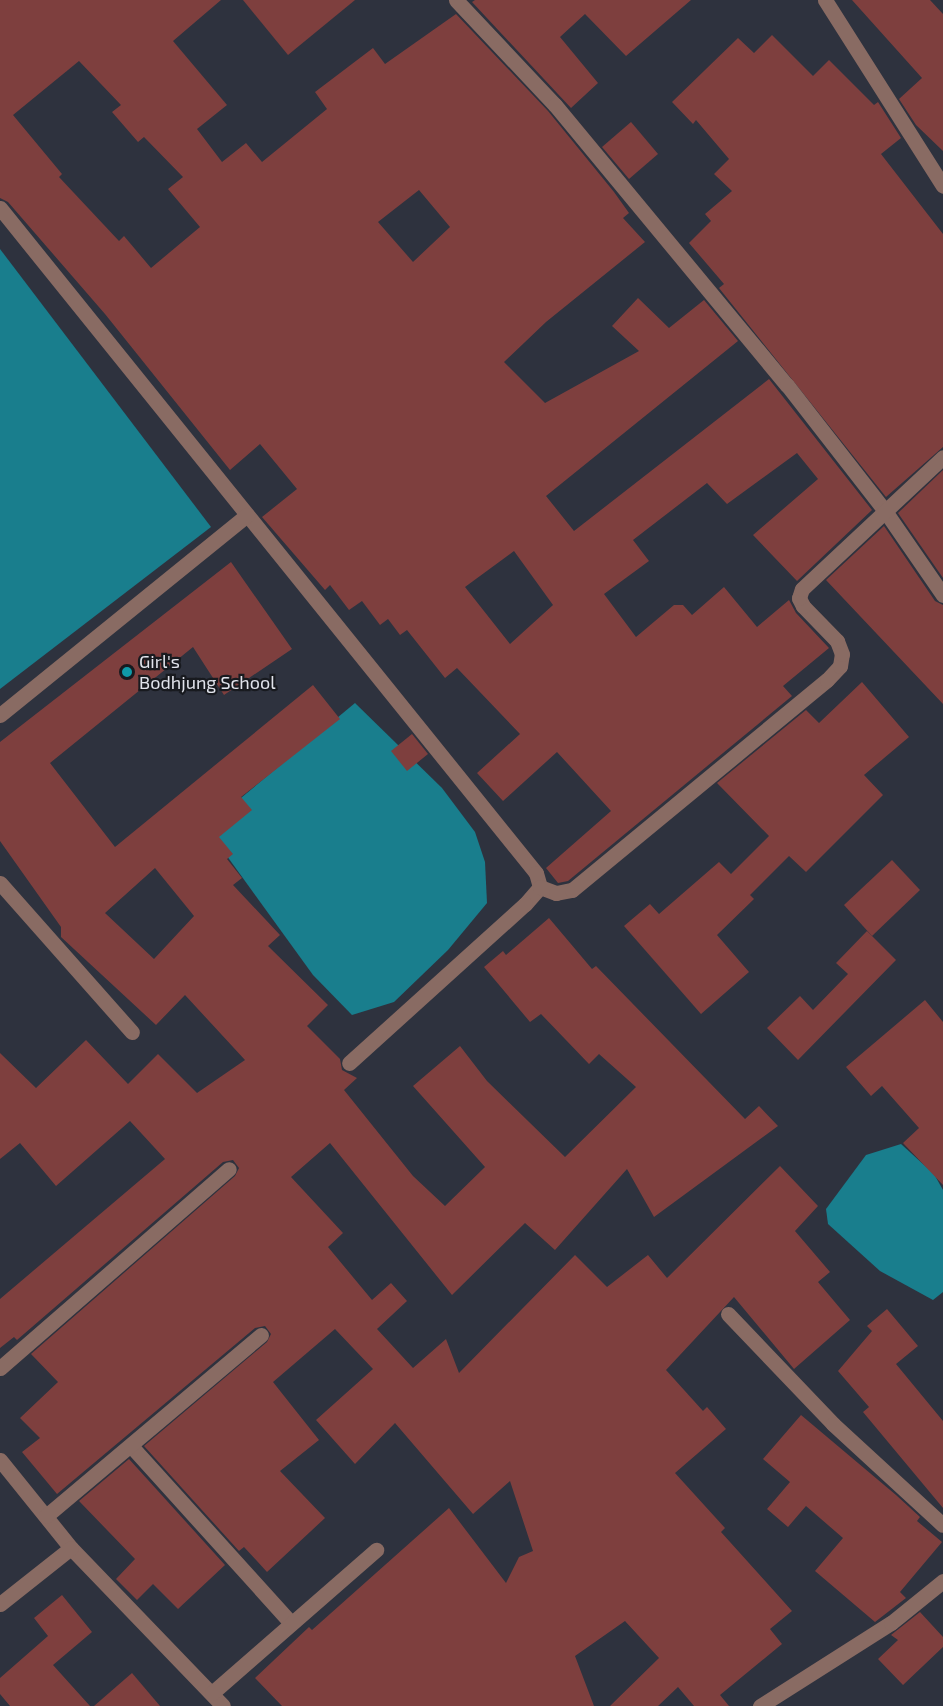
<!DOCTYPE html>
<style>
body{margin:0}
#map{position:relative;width:943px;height:1706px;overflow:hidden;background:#2e323e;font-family:"Exo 2",sans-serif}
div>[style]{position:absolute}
.water>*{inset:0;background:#197e8d}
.building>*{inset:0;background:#7e3f3e}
.minor>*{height:15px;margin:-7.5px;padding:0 7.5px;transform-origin:7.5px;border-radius:7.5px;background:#896b63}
.dots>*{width:16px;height:16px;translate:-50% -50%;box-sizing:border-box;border:3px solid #181a1f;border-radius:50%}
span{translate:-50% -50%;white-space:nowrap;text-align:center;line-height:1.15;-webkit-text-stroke:4.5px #181a1f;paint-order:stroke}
.poi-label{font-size:18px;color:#e2e4ec}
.left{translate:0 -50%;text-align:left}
</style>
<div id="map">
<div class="water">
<i style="clip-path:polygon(0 249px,211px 527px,0 689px)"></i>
<i style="clip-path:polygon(355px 703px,442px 788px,475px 832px,485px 862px,487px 903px,448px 950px,394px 1002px,352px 1015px,313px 975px,206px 827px)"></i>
<i style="clip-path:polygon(901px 1144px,934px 1174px,943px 1190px,943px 1292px,933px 1300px,880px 1271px,828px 1224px,826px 1209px,866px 1155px)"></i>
</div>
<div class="building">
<i style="clip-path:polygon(evenodd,0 0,221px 0,173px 41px,227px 105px,197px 129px,222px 162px,246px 143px,262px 162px,327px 109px,315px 92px,373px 48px,385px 64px,456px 14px,548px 111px,614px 192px,629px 213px,623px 218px,645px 242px,546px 322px,504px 362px,545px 403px,639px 351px,612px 326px,638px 298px,669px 328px,704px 300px,738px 341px,546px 496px,574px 531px,769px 379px,872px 510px,797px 581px,753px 535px,818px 479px,797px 453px,727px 504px,707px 483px,633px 540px,649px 561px,604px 594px,636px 637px,674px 605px,683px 605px,692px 615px,724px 587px,757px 627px,789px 600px,796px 613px,829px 648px,783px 686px,792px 696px,568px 881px,558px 883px,546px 868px,611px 811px,557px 752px,503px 801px,477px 773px,520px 734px,457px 668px,445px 678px,407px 630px,400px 635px,388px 619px,380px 625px,362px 601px,349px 610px,330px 585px,325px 590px,262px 517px,297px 489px,260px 444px,230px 470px,105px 314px,8px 202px,0 198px,0 0,79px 61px,121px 105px,112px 112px,138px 142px,144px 137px,183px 177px,168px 189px,200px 227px,151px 268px,124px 236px,119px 241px,59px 177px,62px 174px,13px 115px,79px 61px,0 0,419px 190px,450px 227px,413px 262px,378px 222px,419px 190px,0 0,514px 551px,553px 605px,510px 644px,465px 587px,514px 551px)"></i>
<i style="clip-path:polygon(243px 0,355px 0,288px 55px)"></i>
<i style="clip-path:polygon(475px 0,691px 0,626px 56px,585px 14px,560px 37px,598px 83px,571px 108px,472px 2px)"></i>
<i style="clip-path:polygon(852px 0,930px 0,943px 14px,943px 151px,916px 125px,899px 99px,922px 78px)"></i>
<i style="clip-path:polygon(772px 35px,813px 76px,829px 60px,874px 105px,878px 102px,901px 138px,881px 154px,943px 234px,943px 447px,886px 497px,719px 288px,724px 284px,689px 243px,711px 221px,705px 214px,732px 191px,714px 174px,729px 159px,696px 120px,693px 124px,672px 102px,738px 38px,754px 53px)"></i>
<i style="clip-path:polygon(631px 122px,658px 154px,629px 179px,602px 147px)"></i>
<i style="clip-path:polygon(943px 470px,943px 578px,898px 513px)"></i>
<i style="clip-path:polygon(884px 526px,935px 601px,943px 605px,943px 704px,826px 580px)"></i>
<i style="clip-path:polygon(evenodd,231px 562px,292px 649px,224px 695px,193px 647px,50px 763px,115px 847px,313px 685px,340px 719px,241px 797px,252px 810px,219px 837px,233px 854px,227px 859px,242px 878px,233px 885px,280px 935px,268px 946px,328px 1005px,307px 1026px,340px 1059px,342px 1070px,357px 1078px,344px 1090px,413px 1176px,445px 1206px,485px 1167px,413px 1086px,460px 1046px,487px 1081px,565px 1157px,636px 1087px,599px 1054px,589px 1064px,541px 1014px,530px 1022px,484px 967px,503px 951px,506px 955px,549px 918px,592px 969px,596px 966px,745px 1119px,759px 1106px,778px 1126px,654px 1217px,627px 1169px,555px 1250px,525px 1223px,452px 1295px,330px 1143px,291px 1177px,343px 1233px,328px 1247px,372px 1300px,391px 1283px,407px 1301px,377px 1329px,413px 1368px,446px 1339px,459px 1373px,575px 1255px,607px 1287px,648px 1255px,667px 1278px,780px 1166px,818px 1206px,795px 1231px,830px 1272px,818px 1282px,850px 1320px,794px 1369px,734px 1297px,666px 1370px,703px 1411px,707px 1407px,726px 1429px,675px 1473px,725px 1528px,721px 1532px,792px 1611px,770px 1629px,782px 1644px,720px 1695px,729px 1706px,694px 1706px,678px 1687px,658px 1706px,610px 1706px,659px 1658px,625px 1621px,575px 1656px,594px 1706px,282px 1706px,255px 1678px,309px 1627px,312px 1630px,449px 1508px,506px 1583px,519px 1557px,533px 1551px,510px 1481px,473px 1514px,395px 1423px,355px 1464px,316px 1420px,373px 1369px,335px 1329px,273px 1382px,319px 1440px,280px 1471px,325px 1518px,267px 1572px,244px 1547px,239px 1551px,144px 1446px,267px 1342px,271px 1334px,265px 1326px,255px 1328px,57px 1494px,22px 1452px,40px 1438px,20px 1418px,58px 1382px,31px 1354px,235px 1176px,239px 1168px,233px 1160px,223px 1162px,17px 1340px,14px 1337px,0 1348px,0 1299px,165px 1159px,130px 1121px,56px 1186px,20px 1143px,0 1159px,0 1053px,36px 1088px,86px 1040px,128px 1084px,158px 1054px,197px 1093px,245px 1060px,185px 995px,156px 1025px,61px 937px,61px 927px,0 841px,0 742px,231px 562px,155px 868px,194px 916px,154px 959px,105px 913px,155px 868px)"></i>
<i style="clip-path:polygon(862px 682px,909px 737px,864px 775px,883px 795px,806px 872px,789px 856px,750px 895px,754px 899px,717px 935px,749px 972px,701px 1014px,624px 926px,650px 904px,659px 914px,719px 862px,731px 874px,769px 836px,717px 783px,806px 710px,819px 723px)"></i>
<i style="clip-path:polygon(412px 734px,428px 754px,407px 771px,391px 751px)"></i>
<i style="clip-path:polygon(892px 860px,920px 890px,872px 936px,844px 905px)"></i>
<i style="clip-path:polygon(867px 931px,896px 960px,798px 1060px,767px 1028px,800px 996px,813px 1010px,848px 974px,836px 963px)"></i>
<i style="clip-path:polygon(925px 1000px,943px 1022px,943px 1185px,903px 1143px,919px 1128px,882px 1086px,871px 1096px,846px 1067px)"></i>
<i style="clip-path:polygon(887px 1309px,918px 1346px,896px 1364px,943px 1421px,943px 1508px,863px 1412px,869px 1407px,838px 1371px,872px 1331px,867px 1326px)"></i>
<i style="clip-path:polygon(801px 1415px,896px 1495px,920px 1517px,917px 1521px,942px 1542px,900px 1592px,906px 1598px,875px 1622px,815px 1571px,843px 1538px,806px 1506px,788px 1527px,767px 1509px,790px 1482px,763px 1459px)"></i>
<i style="clip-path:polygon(129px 1459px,225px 1565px,178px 1609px,153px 1584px,137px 1600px,116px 1579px,135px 1559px,79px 1501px)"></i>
<i style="clip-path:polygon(62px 1595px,92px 1632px,53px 1665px,90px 1706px,10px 1706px,0 1694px,0 1678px,48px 1636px,34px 1618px)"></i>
<i style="clip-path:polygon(920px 1612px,943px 1637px,943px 1647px,903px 1685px,878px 1659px,898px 1640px,891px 1635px)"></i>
<i style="clip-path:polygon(132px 1673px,160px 1706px,94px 1706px)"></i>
</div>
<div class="minor">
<i style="left:456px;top:0;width:144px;rotate:46.7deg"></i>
<i style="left:555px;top:105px;width:364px;rotate:50.4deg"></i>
<i style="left:787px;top:385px;width:160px;rotate:52.1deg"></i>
<i style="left:885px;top:511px;width:102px;rotate:55.4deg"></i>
<i style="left:825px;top:0;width:220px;rotate:57.6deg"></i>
<i style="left:0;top:208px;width:854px;rotate:51.13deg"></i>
<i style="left:536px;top:873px;width:15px;rotate:74deg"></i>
<i style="left:540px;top:887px;width:23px;rotate:131deg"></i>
<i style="left:525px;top:904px;width:237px;rotate:137.9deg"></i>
<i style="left:0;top:715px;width:318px;rotate:-39deg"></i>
<i style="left:0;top:883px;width:199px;rotate:48.5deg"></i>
<i style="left:540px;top:887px;width:17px;rotate:21deg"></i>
<i style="left:556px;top:893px;width:16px;rotate:-11deg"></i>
<i style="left:572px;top:890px;width:330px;rotate:-39.5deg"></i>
<i style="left:827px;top:680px;width:19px;rotate:-47deg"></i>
<i style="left:840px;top:666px;width:12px;rotate:-81deg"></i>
<i style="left:842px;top:654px;width:14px;rotate:-111deg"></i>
<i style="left:837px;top:641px;width:49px;rotate:-134.2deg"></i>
<i style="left:803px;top:606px;width:9px;rotate:-117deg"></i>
<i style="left:799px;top:598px;width:9px;rotate:-72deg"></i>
<i style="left:802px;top:589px;width:193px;rotate:-43.1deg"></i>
<i style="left:728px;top:1314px;width:152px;rotate:46.3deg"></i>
<i style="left:833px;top:1424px;width:149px;rotate:42.6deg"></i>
<i style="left:0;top:1368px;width:303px;rotate:-41deg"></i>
<i style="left:132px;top:1447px;width:236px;rotate:47.9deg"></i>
<i style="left:0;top:1460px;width:113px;rotate:51.1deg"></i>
<i style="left:71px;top:1548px;width:219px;rotate:46.1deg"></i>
<i style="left:46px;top:1516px;width:281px;rotate:-40.1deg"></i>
<i style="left:0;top:1604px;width:90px;rotate:-38.3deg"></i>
<i style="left:212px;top:1693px;width:218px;rotate:-41.1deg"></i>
<i style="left:760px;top:1706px;width:155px;rotate:-32.4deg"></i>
<i style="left:891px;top:1623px;width:67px;rotate:-38.9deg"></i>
</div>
<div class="dots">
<i style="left:127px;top:672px;background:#0f9aa8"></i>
</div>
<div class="poi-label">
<span class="left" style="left:139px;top:672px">Girl's<br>Bodhjung School</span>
</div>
</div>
